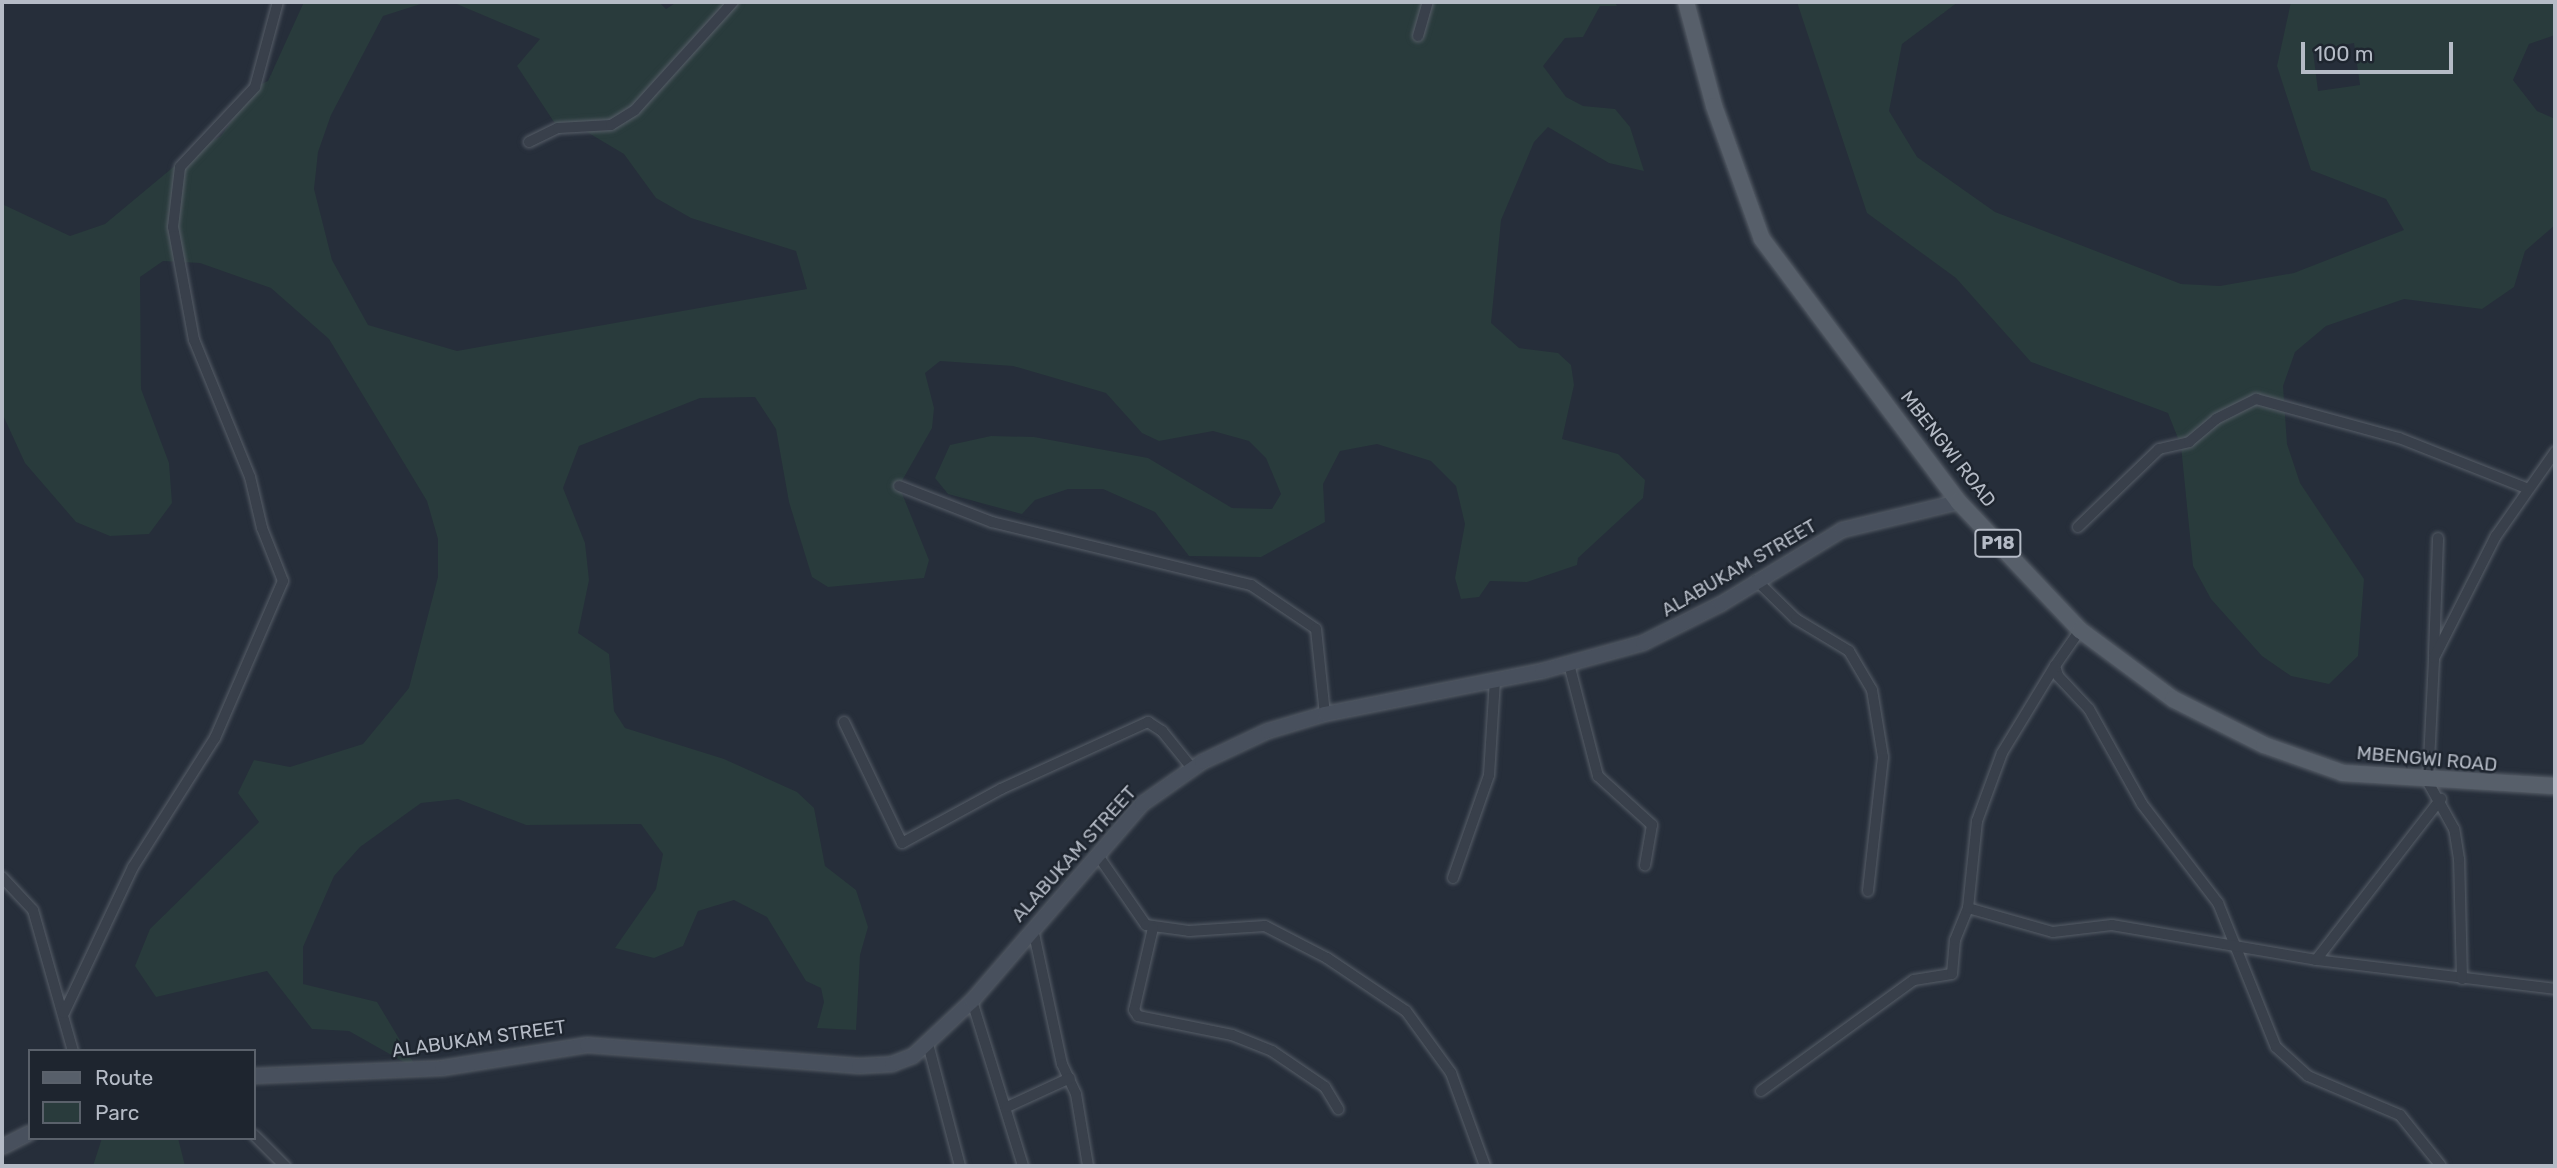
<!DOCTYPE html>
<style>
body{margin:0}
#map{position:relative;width:2557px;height:1168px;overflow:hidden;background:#262e3a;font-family:Rubik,sans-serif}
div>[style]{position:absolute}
.green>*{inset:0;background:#293b3c}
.roads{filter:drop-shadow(0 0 2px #575e68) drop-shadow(0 0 2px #575e68)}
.street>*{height:10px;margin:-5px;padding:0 5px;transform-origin:5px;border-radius:5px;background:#39404b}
.secondary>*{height:14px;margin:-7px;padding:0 7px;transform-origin:7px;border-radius:7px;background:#48505d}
.primary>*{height:16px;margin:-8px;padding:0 8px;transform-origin:8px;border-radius:8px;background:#575f6a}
span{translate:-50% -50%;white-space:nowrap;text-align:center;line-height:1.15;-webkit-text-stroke:5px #1e252f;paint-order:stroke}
.shield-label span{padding:2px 5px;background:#1e252f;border:2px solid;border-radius:5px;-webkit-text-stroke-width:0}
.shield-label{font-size:18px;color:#b5bbc6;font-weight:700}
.street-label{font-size:19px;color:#b5bbc6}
.frame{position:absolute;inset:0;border:4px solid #b5bbc6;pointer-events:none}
.legend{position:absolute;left:28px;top:1049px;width:228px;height:91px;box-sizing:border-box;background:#1e252f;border:2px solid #5a616b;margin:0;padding:9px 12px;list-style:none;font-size:21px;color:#b5bbc6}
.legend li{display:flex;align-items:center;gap:14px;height:35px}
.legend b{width:35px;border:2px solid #5a616b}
.scale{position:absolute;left:2301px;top:42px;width:152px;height:32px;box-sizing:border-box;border:4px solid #b5bbc6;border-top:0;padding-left:9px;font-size:21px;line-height:24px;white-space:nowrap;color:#b5bbc6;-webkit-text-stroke:5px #1e252f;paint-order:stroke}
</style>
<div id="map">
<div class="green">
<i style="clip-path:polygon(304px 2px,427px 2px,383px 16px,331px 115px,318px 152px,314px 189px,332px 260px,368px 325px,457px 351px,807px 289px,796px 251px,691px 218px,656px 198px,624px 154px,582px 129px,558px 128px,517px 66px,540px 39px,452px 2px,659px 2px,666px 9px,677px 2px,1615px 2px,1617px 6px,1600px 6px,1583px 37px,1565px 38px,1543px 66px,1566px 97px,1583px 106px,1615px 109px,1630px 127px,1644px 171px,1609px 163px,1548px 127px,1534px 142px,1501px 220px,1491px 323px,1519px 348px,1558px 353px,1571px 365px,1574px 385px,1562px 439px,1618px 454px,1645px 480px,1643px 498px,1578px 558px,1577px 565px,1527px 582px,1490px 581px,1479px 597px,1461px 599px,1455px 578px,1465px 524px,1456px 486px,1431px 461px,1377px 444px,1340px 451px,1323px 484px,1325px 522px,1261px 557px,1189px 556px,1155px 512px,1103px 489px,1068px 489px,1035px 500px,1022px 514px,948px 494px,935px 478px,950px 445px,991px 436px,1034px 437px,1148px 458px,1232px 508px,1272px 509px,1281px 494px,1266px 458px,1249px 441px,1213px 431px,1159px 441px,1142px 433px,1106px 393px,1013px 366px,940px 361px,925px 373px,934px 408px,932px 428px,899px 486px,929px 560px,924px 578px,828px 587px,812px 577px,789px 502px,776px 429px,755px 397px,700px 398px,579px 446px,563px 488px,585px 543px,589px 580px,578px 633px,609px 654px,614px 711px,625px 728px,724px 759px,797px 792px,814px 808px,825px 866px,856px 890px,868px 927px,860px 955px,856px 1030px,817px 1028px,824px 1002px,821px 988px,806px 981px,767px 917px,734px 900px,698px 911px,683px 946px,654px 958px,615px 948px,656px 889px,663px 854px,641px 824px,526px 825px,458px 799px,421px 803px,360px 847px,334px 876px,303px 947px,303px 984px,377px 1002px,418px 1070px,349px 1031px,312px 1029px,267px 971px,156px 997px,135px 966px,150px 929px,259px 822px,238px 793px,254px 760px,290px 767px,363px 744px,409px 688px,438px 577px,438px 539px,427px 501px,329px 339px,271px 288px,200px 263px,163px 261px,140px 277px,141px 389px,169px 463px,172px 503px,149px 534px,110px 536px,76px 522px,25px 463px,2px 413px,2px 204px,70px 236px,105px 224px,189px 154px,221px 136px,255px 87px,268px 81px)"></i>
<i style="clip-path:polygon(evenodd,1797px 2px,1958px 2px,1902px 44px,1889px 111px,1917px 157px,1995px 212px,2181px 284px,2220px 286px,2294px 273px,2404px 230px,2386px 199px,2311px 170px,2277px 66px,2291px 2px,2555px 2px,2555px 35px,2529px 44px,2513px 80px,2537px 111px,2555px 119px,2555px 225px,2525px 251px,2514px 287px,2482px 309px,2404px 299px,2326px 326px,2295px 352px,2283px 386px,2287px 444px,2300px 483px,2364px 579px,2358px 656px,2329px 684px,2291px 676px,2262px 656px,2211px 599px,2193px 566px,2181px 446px,2168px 413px,2031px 362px,1956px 278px,1867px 213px,1797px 2px,2354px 43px,2360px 85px,2318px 91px,2313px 51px,2354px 43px)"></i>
<i style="clip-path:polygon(102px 1138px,178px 1138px,185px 1166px,93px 1166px)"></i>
</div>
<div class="roads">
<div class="street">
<i style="left:1418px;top:36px;width:35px;rotate:-74deg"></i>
<i style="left:529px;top:142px;width:32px;rotate:-26deg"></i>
<i style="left:558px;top:128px;width:53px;rotate:-3.2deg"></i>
<i style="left:611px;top:125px;width:28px;rotate:-32deg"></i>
<i style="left:635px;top:110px;width:146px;rotate:-47.8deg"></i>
<i style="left:899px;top:486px;width:100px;rotate:21.2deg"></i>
<i style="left:992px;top:522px;width:267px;rotate:13.7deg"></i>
<i style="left:1251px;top:585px;width:78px;rotate:34.1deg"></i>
<i style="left:1316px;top:629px;width:85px;rotate:84deg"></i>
<i style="left:2078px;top:527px;width:112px;rotate:-43.9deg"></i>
<i style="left:2159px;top:449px;width:31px;rotate:-13deg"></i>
<i style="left:2189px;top:442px;width:35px;rotate:-40deg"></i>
<i style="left:2216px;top:419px;width:45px;rotate:-26.6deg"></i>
<i style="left:2256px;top:399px;width:148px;rotate:15.3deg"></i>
<i style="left:2399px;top:438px;width:136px;rotate:21.5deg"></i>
<i style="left:1756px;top:580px;width:56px;rotate:44.3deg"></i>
<i style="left:1796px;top:619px;width:62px;rotate:31.1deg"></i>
<i style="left:1849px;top:651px;width:45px;rotate:59.5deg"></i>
<i style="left:1872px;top:690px;width:68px;rotate:80.7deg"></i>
<i style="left:1883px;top:757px;width:135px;rotate:96.4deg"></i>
<i style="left:2080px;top:630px;width:44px;rotate:124.8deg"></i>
<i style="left:2055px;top:666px;width:10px;rotate:73deg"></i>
<i style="left:2058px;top:676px;width:45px;rotate:46.8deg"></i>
<i style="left:2089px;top:709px;width:109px;rotate:60.8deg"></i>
<i style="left:2142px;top:804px;width:125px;rotate:52.5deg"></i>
<i style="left:2218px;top:903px;width:155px;rotate:68.1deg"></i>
<i style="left:2276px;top:1047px;width:43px;rotate:42.2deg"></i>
<i style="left:2308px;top:1076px;width:100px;rotate:23deg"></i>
<i style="left:2400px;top:1115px;width:65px;rotate:51.2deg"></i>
<i style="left:2434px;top:654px;width:116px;rotate:-88deg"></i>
<i style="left:1569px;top:664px;width:116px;rotate:75.5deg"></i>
<i style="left:1598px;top:776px;width:73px;rotate:42.2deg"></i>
<i style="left:1652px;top:825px;width:41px;rotate:99.9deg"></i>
<i style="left:844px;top:722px;width:134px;rotate:64.4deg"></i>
<i style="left:902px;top:843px;width:113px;rotate:-28.6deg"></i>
<i style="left:1001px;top:789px;width:162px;rotate:-24.5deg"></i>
<i style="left:1148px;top:722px;width:17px;rotate:33deg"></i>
<i style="left:1162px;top:731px;width:48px;rotate:51deg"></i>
<i style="left:1097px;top:854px;width:86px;rotate:55.4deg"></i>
<i style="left:1146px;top:925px;width:43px;rotate:7.9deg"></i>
<i style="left:1189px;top:931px;width:76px;rotate:-3.8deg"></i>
<i style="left:1265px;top:926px;width:70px;rotate:27.3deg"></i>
<i style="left:1327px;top:958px;width:95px;rotate:33.9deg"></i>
<i style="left:1406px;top:1011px;width:77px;rotate:54deg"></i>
<i style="left:1451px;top:1073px;width:99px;rotate:69.9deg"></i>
<i style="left:2px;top:877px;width:45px;rotate:46.8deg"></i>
<i style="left:33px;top:910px;width:147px;rotate:74.2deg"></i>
<i style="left:1453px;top:878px;width:109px;rotate:-70.7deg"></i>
<i style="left:1489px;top:775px;width:95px;rotate:-86.4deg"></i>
<i style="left:1968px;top:908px;width:88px;rotate:15.8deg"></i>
<i style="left:2053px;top:932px;width:59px;rotate:-6.8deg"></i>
<i style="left:2112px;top:925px;width:207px;rotate:9.7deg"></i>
<i style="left:2316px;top:960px;width:241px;rotate:6.9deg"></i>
<i style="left:1153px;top:928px;width:84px;rotate:103deg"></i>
<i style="left:1134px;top:1010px;width:7px;rotate:56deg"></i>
<i style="left:1138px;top:1016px;width:96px;rotate:11.4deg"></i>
<i style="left:1232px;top:1035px;width:43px;rotate:21.8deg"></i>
<i style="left:1272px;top:1051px;width:64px;rotate:34.2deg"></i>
<i style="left:1325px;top:1087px;width:26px;rotate:59deg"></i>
<i style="left:1033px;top:929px;width:138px;rotate:77.9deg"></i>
<i style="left:1062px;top:1064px;width:33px;rotate:65deg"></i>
<i style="left:1076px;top:1094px;width:73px;rotate:80.5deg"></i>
<i style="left:2316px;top:960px;width:204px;rotate:-52.2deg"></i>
<i style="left:2462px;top:979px;width:120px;rotate:-91.4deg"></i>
<i style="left:2459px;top:859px;width:30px;rotate:-99deg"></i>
<i style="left:2454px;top:829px;width:54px;rotate:-119deg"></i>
<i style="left:2428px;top:782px;width:124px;rotate:-87.2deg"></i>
<i style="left:2434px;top:658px;width:137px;rotate:-63.1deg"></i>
<i style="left:2496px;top:536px;width:103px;rotate:-54.9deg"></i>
<i style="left:972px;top:1001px;width:173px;rotate:72.8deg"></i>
<i style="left:64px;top:1013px;width:161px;rotate:-64.7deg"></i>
<i style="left:133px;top:867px;width:153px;rotate:-57.6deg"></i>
<i style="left:215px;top:738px;width:171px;rotate:-66.6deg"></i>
<i style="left:283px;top:581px;width:57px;rotate:-111.6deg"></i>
<i style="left:262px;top:528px;width:52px;rotate:-103.2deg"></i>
<i style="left:250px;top:477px;width:148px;rotate:-112.2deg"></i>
<i style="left:194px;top:340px;width:115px;rotate:-100.5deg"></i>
<i style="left:173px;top:227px;width:60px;rotate:-83.3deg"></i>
<i style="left:180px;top:167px;width:110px;rotate:-46.8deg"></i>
<i style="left:255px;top:87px;width:88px;rotate:-74.9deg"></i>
<i style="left:928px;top:1044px;width:126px;rotate:75.3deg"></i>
<i style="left:1761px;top:1091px;width:189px;rotate:-36deg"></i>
<i style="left:1914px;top:980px;width:38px;rotate:-9deg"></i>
<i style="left:1952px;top:974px;width:34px;rotate:-85deg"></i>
<i style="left:1955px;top:940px;width:35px;rotate:-68deg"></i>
<i style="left:1968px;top:908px;width:87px;rotate:-84.1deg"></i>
<i style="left:1977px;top:821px;width:72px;rotate:-69.8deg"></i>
<i style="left:2002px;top:753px;width:102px;rotate:-58.7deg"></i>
<i style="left:1007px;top:1107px;width:69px;rotate:-24.7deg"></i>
<i style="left:254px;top:1135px;width:44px;rotate:45deg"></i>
</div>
<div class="secondary">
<i style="left:254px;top:1076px;width:188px;rotate:-2.4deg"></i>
<i style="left:442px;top:1068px;width:147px;rotate:-9deg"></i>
<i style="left:587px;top:1045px;width:273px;rotate:4.4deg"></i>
<i style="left:859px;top:1066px;width:33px;rotate:-3deg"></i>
<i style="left:892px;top:1064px;width:22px;rotate:-21deg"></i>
<i style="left:913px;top:1056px;width:81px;rotate:-43deg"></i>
<i style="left:972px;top:1001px;width:260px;rotate:-49.2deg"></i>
<i style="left:1142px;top:804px;width:73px;rotate:-35deg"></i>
<i style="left:1202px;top:762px;width:73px;rotate:-25.2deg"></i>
<i style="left:1268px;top:731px;width:59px;rotate:-16.6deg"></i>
<i style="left:1325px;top:714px;width:221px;rotate:-11.2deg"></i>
<i style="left:1542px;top:671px;width:105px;rotate:-15.5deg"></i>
<i style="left:1643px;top:643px;width:87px;rotate:-26.6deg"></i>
<i style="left:1721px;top:604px;width:142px;rotate:-31.4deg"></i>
<i style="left:1842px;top:530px;width:120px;rotate:-13.5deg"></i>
<i style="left:2px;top:1147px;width:31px;rotate:-27deg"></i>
</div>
<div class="primary">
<i style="left:1686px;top:2px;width:108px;rotate:74.9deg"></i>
<i style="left:1714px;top:106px;width:141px;rotate:70.2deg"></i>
<i style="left:1762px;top:239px;width:329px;rotate:53.2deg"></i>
<i style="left:1959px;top:502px;width:176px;rotate:46.6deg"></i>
<i style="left:2080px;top:630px;width:116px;rotate:36.6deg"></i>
<i style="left:2173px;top:699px;width:102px;rotate:26.8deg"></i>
<i style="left:2264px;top:745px;width:84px;rotate:19.5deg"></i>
<i style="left:2343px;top:773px;width:212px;rotate:3.5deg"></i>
</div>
</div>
<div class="shield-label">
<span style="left:1998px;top:543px">P18</span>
</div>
<div class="street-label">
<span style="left:1948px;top:449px;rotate:52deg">MBENGWI ROAD</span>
<span style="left:1739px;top:568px;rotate:-30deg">ALABUKAM STREET</span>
<span style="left:2427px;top:759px;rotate:5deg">MBENGWI ROAD</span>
<span style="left:1074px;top:854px;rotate:-48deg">ALABUKAM STREET</span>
<span style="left:479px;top:1039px;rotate:-8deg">ALABUKAM STREET</span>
</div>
<div class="frame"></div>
<ul class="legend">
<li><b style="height:9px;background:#575f6a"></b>Route</li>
<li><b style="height:19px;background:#293b3c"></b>Parc</li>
</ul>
<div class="scale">100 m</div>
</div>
